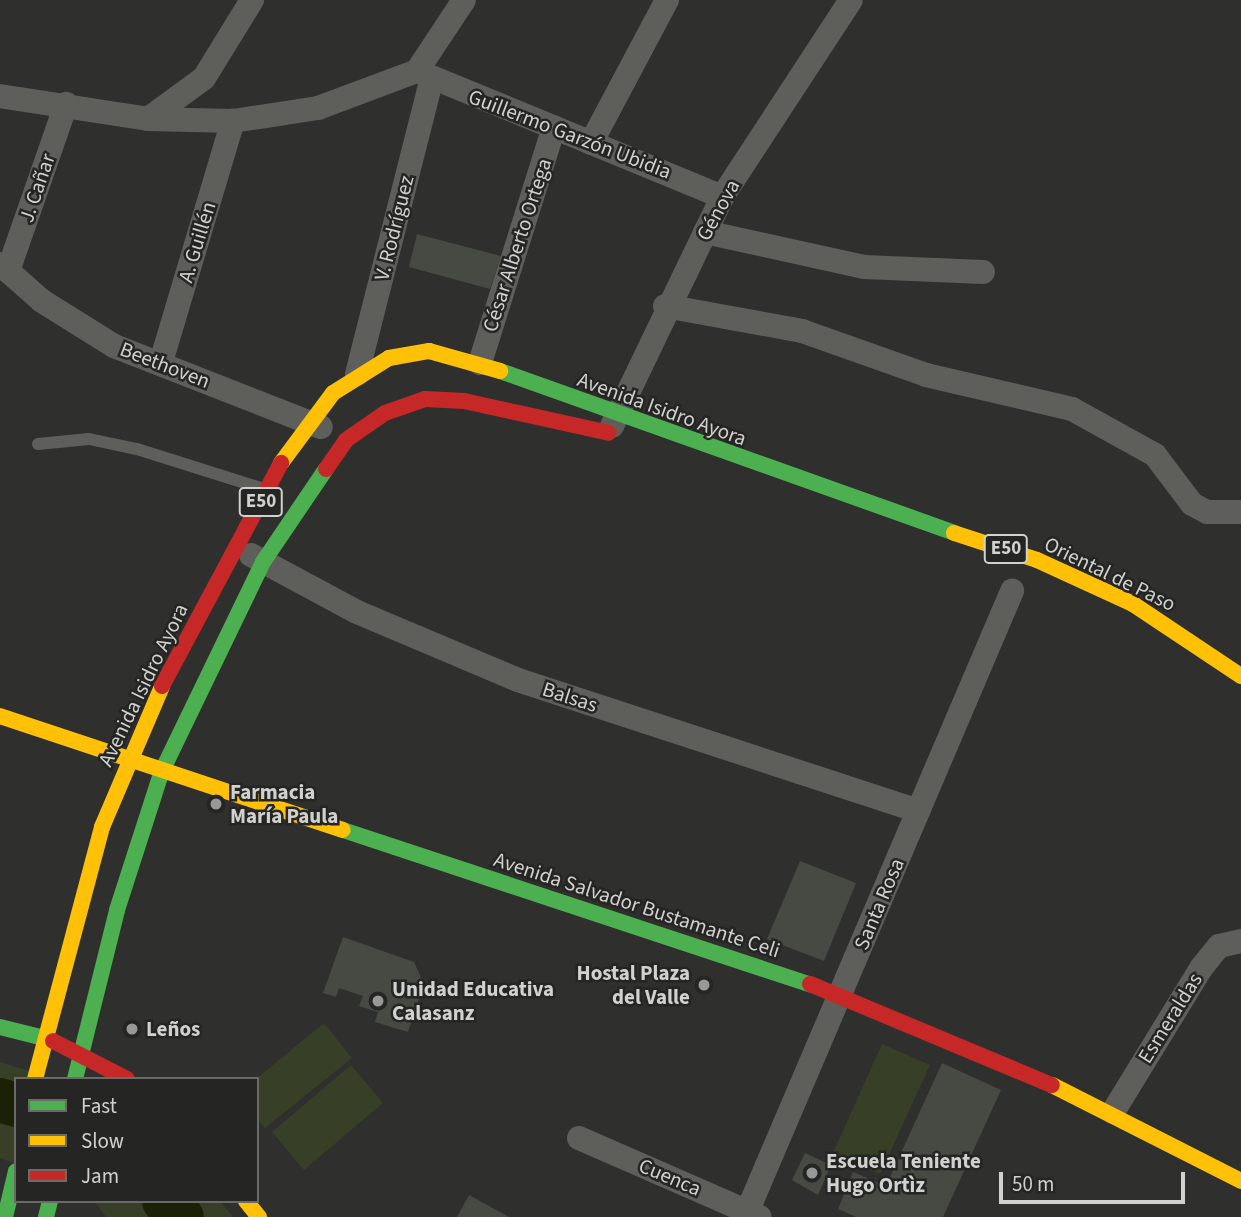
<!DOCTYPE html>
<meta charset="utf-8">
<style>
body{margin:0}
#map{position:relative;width:1241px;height:1217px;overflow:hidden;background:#2f2f2e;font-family:"Source Sans 3",sans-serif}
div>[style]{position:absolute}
.green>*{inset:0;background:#383f27}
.river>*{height:44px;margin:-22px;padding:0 22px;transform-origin:22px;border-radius:22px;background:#1a2104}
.building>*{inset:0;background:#474a43}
.lane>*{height:12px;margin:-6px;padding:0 6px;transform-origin:6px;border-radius:6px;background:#5e5f5a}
.street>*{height:24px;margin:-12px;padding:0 12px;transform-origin:12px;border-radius:12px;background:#5e5f5a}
.fast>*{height:16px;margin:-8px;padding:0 8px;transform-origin:8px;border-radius:8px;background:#4caf50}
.slow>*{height:16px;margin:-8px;padding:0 8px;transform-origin:8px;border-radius:8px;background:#ffc107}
.jam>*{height:16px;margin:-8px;padding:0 8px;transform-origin:8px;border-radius:8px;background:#c62828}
.dots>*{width:19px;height:19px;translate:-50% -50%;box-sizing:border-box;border:4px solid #252623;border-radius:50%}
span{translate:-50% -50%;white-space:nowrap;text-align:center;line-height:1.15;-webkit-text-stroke:5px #252623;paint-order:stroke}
.shield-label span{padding:2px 5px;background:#252623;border:2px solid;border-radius:5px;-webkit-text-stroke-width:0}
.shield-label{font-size:19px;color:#d1d2d0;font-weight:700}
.street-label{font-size:21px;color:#d1d2d0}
.poi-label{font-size:21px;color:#d1d2d0;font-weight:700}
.left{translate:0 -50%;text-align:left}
.right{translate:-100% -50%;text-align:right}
.legend{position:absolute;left:14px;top:1077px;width:245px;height:126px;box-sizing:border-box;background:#252623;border:2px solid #6a6b68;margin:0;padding:9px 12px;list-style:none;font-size:21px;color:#d1d2d0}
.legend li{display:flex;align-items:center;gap:14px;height:35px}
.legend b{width:35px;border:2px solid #6a6b68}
.scale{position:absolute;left:999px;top:1172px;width:186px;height:32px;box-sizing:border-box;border:4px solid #d1d2d0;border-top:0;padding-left:9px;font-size:21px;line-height:24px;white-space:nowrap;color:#d1d2d0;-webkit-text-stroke:5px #252623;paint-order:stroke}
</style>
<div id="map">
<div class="green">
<i style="clip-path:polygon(324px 1023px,352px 1058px,265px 1128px,257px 1118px,256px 1079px)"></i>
<i style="clip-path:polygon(882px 1044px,930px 1065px,880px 1174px,833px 1153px)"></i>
<i style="clip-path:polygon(0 1062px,55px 1079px,16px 1079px,16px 1164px,0 1158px)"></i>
<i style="clip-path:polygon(351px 1065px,383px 1103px,304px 1170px,272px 1132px)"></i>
<i style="clip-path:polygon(94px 1201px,220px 1201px,233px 1217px,106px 1217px)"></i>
</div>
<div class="river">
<i style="left:0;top:1100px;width:17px;rotate:17deg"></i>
<i style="left:164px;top:1201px;width:24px;rotate:42deg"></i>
</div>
<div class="building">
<i style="clip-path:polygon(417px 234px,501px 256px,490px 289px,409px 267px)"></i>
<i style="clip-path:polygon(800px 861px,856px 883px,824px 961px,767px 939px)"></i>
<i style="clip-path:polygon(343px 937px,414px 962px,424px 984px,408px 1032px,375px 1022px,378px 1012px,359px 1006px,363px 996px,339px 988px,336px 997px,323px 993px)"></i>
<i style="clip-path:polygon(942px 1063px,1001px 1090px,943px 1217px,856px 1217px,838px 1209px,853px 1172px,886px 1186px)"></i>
<i style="clip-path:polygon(805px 1153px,831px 1165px,818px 1195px,792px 1180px)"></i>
<i style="clip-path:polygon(469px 1195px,509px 1217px,457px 1217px)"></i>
</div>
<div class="lane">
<i style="left:38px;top:444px;width:51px;rotate:-5.6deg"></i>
<i style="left:89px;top:439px;width:49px;rotate:11.8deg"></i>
<i style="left:137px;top:449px;width:133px;rotate:17.5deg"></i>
</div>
<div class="street">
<i style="left:417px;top:71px;width:330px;rotate:22.4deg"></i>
<i style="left:0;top:96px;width:150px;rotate:8.8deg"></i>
<i style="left:148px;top:119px;width:85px;rotate:1.3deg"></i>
<i style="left:233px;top:121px;width:86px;rotate:-8.7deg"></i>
<i style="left:318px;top:108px;width:106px;rotate:-20.5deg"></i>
<i style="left:417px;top:71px;width:85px;rotate:-56.5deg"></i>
<i style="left:148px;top:119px;width:69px;rotate:-36.2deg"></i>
<i style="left:204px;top:78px;width:92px;rotate:-58.4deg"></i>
<i style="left:591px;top:143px;width:162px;rotate:-62deg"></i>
<i style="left:705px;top:232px;width:163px;rotate:12.4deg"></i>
<i style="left:864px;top:267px;width:119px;rotate:2.4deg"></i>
<i style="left:0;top:264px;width:56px;rotate:41.4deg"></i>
<i style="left:42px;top:301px;width:85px;rotate:32deg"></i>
<i style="left:114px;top:346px;width:222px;rotate:21.4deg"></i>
<i style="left:8px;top:271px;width:177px;rotate:-70.8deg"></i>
<i style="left:665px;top:306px;width:139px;rotate:10.3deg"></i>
<i style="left:802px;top:331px;width:132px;rotate:19.5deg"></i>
<i style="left:926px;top:375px;width:150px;rotate:13.1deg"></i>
<i style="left:1072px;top:409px;width:95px;rotate:29deg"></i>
<i style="left:1155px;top:455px;width:61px;rotate:52.9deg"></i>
<i style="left:1192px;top:504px;width:17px;rotate:28deg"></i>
<i style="left:1207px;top:512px;width:34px"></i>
<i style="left:161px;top:362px;width:252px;rotate:-73.4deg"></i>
<i style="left:480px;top:363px;width:247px;rotate:-72.6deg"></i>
<i style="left:357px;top:374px;width:302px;rotate:-75.8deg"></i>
<i style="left:612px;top:426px;width:254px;rotate:-64.3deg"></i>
<i style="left:722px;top:197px;width:235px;rotate:-56.8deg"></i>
<i style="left:251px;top:555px;width:120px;rotate:28.3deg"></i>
<i style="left:357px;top:612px;width:175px;rotate:22.9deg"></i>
<i style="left:518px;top:680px;width:421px;rotate:18.1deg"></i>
<i style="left:1113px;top:1112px;width:170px;rotate:-58.5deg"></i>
<i style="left:1202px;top:967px;width:27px;rotate:-51deg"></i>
<i style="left:1219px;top:946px;width:23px;rotate:-13deg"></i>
<i style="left:579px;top:1138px;width:197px;rotate:23.6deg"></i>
<i style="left:745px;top:1217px;width:681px;rotate:-66.9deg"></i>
</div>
<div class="fast">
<i style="left:500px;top:371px;width:482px;rotate:19.6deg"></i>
<i style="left:343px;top:830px;width:492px;rotate:18.3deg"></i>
<i style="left:0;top:1027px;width:45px;rotate:14deg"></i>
<i style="left:75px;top:1079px;width:174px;rotate:-76deg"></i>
<i style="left:117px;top:910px;width:146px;rotate:-72.1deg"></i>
<i style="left:162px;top:771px;width:232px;rotate:-64.2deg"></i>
<i style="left:263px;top:562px;width:112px;rotate:-55.9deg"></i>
<i style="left:5px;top:1217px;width:47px;rotate:-76.6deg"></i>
<i style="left:46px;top:1217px;width:16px;rotate:-76deg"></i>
</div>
<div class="slow">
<i style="left:281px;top:463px;width:87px;rotate:-53.4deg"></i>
<i style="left:333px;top:393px;width:66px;rotate:-32deg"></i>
<i style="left:389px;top:358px;width:41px;rotate:-9.9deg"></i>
<i style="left:429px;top:351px;width:74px;rotate:15.7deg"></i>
<i style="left:954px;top:533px;width:87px;rotate:18deg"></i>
<i style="left:1037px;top:560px;width:106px;rotate:24.6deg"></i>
<i style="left:1133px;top:604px;width:130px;rotate:33.7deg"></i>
<i style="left:0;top:716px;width:361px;rotate:18.4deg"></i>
<i style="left:35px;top:1079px;width:261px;rotate:-75.1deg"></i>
<i style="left:102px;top:827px;width:153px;rotate:-66.9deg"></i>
<i style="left:1052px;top:1085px;width:212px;rotate:26.9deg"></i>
<i style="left:246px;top:1201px;width:21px;rotate:51deg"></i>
</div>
<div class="jam">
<i style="left:326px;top:469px;width:35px;rotate:-55deg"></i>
<i style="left:346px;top:440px;width:47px;rotate:-34.7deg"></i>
<i style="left:385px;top:413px;width:42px;rotate:-19.3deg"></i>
<i style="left:425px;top:399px;width:39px;rotate:3deg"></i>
<i style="left:464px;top:401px;width:148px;rotate:12.4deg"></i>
<i style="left:162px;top:686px;width:253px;rotate:-61.9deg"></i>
<i style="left:810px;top:984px;width:262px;rotate:22.7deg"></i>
<i style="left:53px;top:1041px;width:83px;rotate:27.2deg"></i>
</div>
<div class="dots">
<i style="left:216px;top:804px;background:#989997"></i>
<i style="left:704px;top:985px;background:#989997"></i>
<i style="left:378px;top:1001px;background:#989997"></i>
<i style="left:132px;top:1029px;background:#989997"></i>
<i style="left:812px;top:1173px;background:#989997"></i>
</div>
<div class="shield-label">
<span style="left:261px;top:502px">E50</span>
<span style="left:1006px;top:549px">E50</span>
</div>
<div class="street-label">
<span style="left:570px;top:134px;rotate:21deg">Guillermo Garzón Ubidia</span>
<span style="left:37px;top:188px;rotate:-71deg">J. Cañar</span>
<span style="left:718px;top:210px;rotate:-61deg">Génova</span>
<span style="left:394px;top:228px;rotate:-76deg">V. Rodríguez</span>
<span style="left:197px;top:242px;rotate:-73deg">A. Guillén</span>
<span style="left:517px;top:245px;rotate:-72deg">César Alberto Ortega</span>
<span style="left:165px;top:365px;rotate:21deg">Beethoven</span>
<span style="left:662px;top:409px;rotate:20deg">Avenida Isidro Ayora</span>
<span style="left:1110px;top:574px;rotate:26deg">Oriental de Paso</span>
<span style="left:143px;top:685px;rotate:-64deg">Avenida Isidro Ayora</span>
<span style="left:570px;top:697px;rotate:18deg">Balsas</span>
<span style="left:879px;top:904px;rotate:-67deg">Santa Rosa</span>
<span style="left:637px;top:905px;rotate:18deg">Avenida Salvador Bustamante Celi</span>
<span style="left:1170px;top:1018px;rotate:-58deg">Esmeraldas</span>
<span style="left:670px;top:1177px;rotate:23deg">Cuenca</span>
</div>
<div class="poi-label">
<span class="left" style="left:230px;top:804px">Farmacia<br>María Paula</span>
<span class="right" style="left:690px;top:985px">Hostal Plaza<br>del Valle</span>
<span class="left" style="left:392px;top:1001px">Unidad Educativa<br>Calasanz</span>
<span class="left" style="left:146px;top:1029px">Leños</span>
<span class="left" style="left:826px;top:1173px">Escuela Teniente<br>Hugo Ortìz</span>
</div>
<ul class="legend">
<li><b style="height:9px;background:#4caf50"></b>Fast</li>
<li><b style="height:9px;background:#ffc107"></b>Slow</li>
<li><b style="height:9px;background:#c62828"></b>Jam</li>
</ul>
<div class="scale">50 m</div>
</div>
